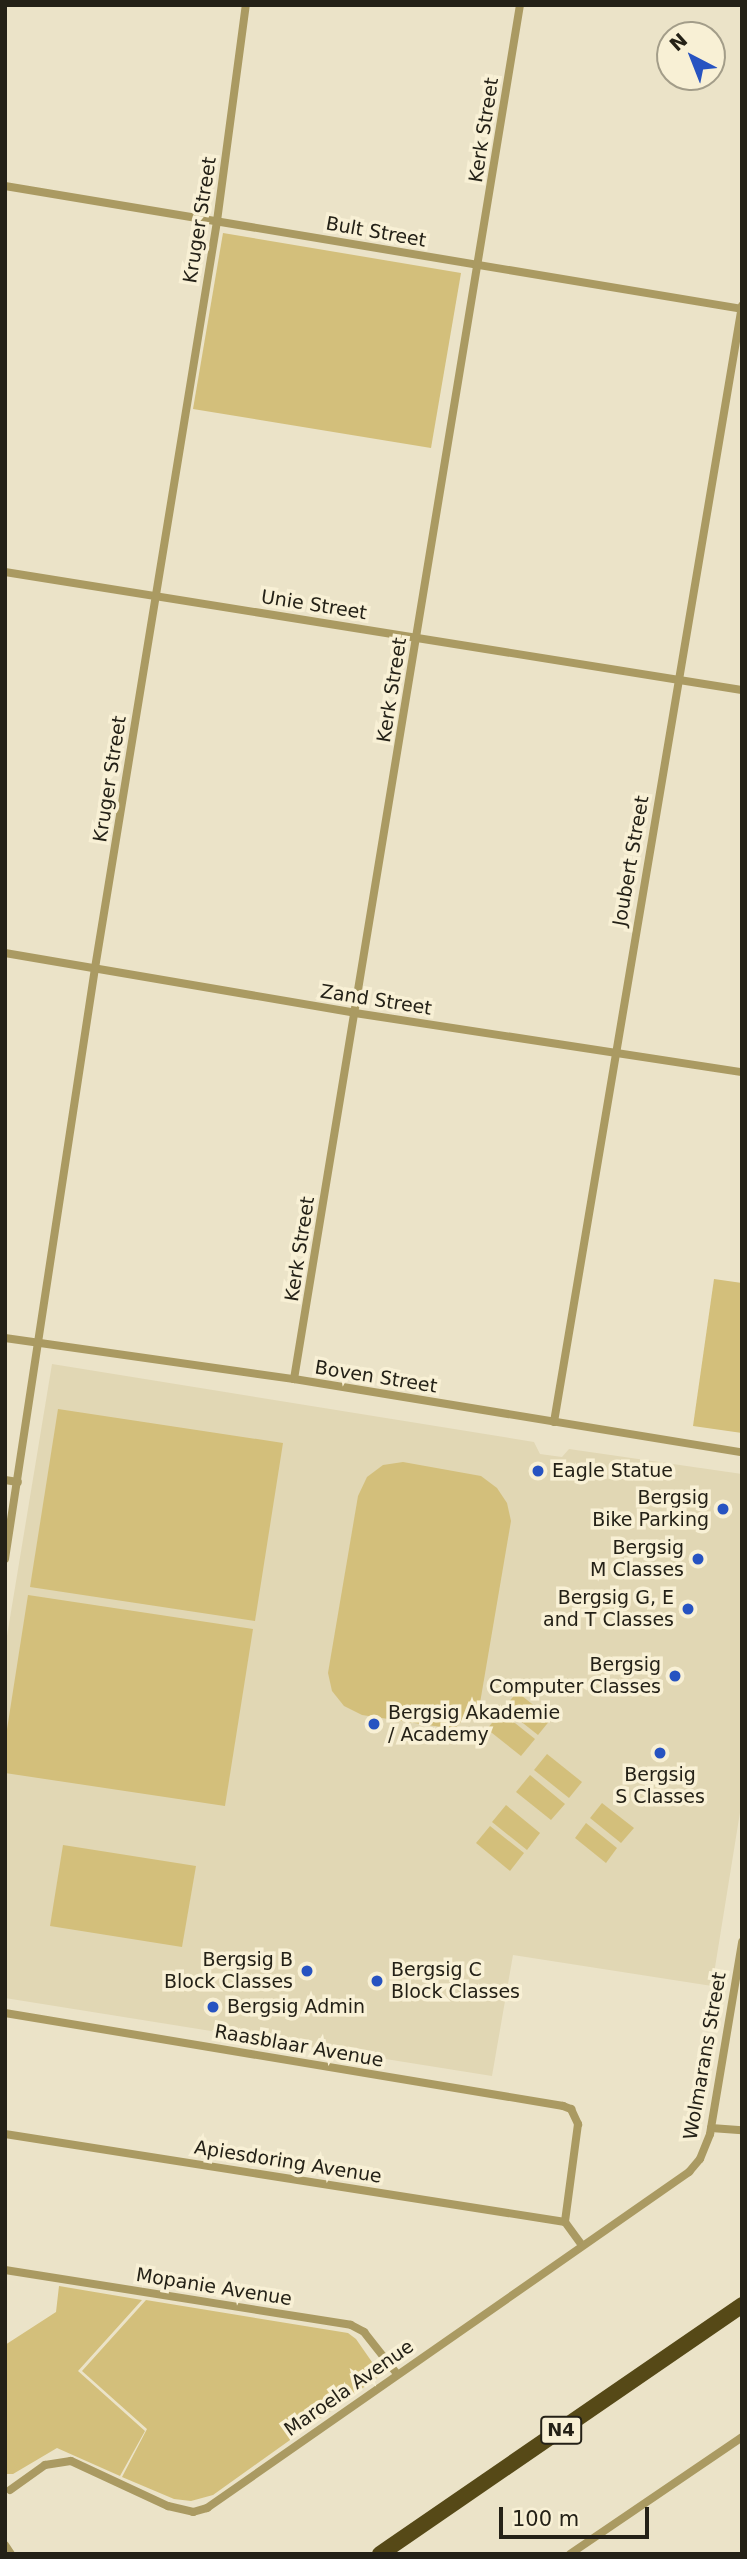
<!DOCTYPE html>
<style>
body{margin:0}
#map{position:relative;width:747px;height:2559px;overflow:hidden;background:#ebe3c8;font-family:"DejaVu Sans",sans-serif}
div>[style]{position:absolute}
.built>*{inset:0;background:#e1d7b4}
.green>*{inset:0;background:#d3bf7b}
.street>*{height:8px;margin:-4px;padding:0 4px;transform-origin:4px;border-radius:4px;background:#aa9a62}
.highway>*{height:16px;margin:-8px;padding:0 8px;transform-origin:8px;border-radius:8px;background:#564917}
.dots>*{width:19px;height:19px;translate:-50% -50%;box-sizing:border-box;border:4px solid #f8f0d5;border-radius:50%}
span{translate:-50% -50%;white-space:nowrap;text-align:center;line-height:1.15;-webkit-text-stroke:7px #f8f0d5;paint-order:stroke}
.shield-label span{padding:2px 5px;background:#f8f0d5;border:2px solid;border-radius:5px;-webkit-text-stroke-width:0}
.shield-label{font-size:18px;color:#242117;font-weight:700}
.street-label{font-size:19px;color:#242117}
.poi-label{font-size:19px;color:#242117}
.left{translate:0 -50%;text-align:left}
.right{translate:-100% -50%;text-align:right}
.frame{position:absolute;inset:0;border:7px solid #242117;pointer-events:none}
.north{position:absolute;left:656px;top:21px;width:70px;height:70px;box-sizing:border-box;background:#f8f0d5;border:2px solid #a39d89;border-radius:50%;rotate:318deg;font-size:19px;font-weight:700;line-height:28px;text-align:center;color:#242117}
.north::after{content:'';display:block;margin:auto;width:24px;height:32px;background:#2753c1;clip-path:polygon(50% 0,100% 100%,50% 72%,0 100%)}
.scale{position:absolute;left:499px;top:2507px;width:150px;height:32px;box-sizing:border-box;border:4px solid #242117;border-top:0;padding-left:9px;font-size:21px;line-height:24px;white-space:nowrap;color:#242117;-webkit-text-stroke:5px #f8f0d5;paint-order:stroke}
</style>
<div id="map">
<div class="built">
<i style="clip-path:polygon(52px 1364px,534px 1442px,540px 1454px,562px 1457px,569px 1449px,742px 1474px,742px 1800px,712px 1986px,513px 1955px,492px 2076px,5px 1998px,5px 1648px)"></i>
</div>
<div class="green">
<i style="clip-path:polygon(223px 233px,461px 273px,431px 448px,193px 409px)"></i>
<i style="clip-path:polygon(714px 1279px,742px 1283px,742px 1433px,693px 1426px)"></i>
<i style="clip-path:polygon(58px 1409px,283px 1443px,255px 1621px,30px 1587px)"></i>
<i style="clip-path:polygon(403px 1462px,481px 1476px,497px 1488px,507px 1503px,511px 1521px,480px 1703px,454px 1729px,362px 1715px,344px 1706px,332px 1691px,328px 1673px,358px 1496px,367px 1477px,383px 1465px)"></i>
<i style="clip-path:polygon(28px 1595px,253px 1629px,225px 1806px,5px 1773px,5px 1742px)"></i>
<i style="clip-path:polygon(517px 1692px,551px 1719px,538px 1735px,504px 1708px)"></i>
<i style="clip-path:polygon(501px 1712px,535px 1739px,521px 1756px,487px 1729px)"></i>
<i style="clip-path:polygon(547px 1754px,582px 1782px,569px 1798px,534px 1770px)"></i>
<i style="clip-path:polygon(530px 1775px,565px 1804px,551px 1820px,516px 1792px)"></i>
<i style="clip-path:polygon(602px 1803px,634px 1828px,621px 1843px,590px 1818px)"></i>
<i style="clip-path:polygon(506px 1805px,540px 1833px,527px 1850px,492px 1822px)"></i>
<i style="clip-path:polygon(586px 1823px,617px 1848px,606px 1863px,575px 1838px)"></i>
<i style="clip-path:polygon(490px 1826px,524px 1853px,510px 1871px,476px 1843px)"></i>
<i style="clip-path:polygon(63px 1845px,196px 1866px,182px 1947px,50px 1926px)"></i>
<i style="clip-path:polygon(59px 2286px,142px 2300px,78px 2371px,145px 2431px,120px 2476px,57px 2448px,13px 2474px,5px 2474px,5px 2345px,56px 2312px)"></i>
<i style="clip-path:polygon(146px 2300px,348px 2333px,356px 2339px,381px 2375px,213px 2495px,191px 2501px,174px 2499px,122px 2477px,147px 2429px,82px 2371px)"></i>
</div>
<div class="street">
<i style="left:5px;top:186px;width:747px;rotate:9.47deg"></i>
<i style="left:5px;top:572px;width:746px;rotate:9.1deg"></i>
<i style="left:5px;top:953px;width:355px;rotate:9.7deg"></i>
<i style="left:355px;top:1013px;width:391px;rotate:8.7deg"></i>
<i style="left:5px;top:1338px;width:292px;rotate:8.1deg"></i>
<i style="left:294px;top:1379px;width:454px;rotate:9.3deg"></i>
<i style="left:294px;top:1379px;width:1392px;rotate:-80.66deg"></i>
<i style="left:554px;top:1422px;width:1132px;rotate:-80.44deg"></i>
<i style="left:5px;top:1480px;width:13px;rotate:9deg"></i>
<i style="left:5px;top:1559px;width:598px;rotate:-81.34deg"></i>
<i style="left:95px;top:968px;width:757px;rotate:-80.72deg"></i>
<i style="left:217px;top:221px;width:218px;rotate:-82.4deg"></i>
<i style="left:5px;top:2013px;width:566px;rotate:9.46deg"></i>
<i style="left:563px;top:2106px;width:9px;rotate:21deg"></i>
<i style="left:571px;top:2109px;width:17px;rotate:65deg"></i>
<i style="left:578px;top:2124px;width:99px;rotate:97.6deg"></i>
<i style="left:565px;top:2222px;width:29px;rotate:54deg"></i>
<i style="left:711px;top:2128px;width:31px;rotate:4deg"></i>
<i style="left:5px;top:2134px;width:567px;rotate:8.93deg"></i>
<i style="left:5px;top:2270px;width:350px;rotate:9deg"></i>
<i style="left:351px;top:2325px;width:15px;rotate:28deg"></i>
<i style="left:364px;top:2332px;width:53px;rotate:51.8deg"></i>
<i style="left:10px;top:2490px;width:43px;rotate:-35.5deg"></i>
<i style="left:45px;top:2465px;width:26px;rotate:-9deg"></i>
<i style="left:71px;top:2461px;width:107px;rotate:24.9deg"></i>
<i style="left:168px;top:2506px;width:26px;rotate:13deg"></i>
<i style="left:193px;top:2512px;width:15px;rotate:-16deg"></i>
<i style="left:207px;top:2508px;width:588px;rotate:-34.88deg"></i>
<i style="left:689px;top:2172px;width:17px;rotate:-50deg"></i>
<i style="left:700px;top:2159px;width:27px;rotate:-68deg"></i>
<i style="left:710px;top:2134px;width:195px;rotate:-80.5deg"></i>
<i style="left:5px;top:2545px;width:11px;rotate:56deg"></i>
<i style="left:570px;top:2554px;width:208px;rotate:-34.2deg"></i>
</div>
<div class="highway">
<i style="left:380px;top:2554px;width:439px;rotate:-34.5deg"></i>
</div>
<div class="dots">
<i style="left:538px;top:1471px;background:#2753c1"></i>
<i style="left:723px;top:1509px;background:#2753c1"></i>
<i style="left:698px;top:1559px;background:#2753c1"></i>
<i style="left:688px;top:1609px;background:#2753c1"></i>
<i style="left:675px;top:1676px;background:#2753c1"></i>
<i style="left:374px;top:1724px;background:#2753c1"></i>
<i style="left:660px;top:1753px;background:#2753c1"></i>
<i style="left:307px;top:1971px;background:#2753c1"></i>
<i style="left:377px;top:1981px;background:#2753c1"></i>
<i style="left:213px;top:2007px;background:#2753c1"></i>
</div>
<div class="shield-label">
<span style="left:561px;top:2430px">N4</span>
</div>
<div class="street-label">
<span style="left:484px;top:130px;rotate:-81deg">Kerk Street</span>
<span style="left:200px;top:220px;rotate:-81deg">Kruger Street</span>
<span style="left:376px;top:232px;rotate:10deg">Bult Street</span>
<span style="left:314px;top:605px;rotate:9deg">Unie Street</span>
<span style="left:392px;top:690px;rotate:-81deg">Kerk Street</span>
<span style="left:110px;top:779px;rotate:-81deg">Kruger Street</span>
<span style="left:631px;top:861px;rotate:-80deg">Joubert Street</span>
<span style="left:376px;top:1000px;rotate:9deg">Zand Street</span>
<span style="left:300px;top:1249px;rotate:-81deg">Kerk Street</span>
<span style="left:376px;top:1377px;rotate:9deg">Boven Street</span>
<span style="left:299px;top:2046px;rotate:10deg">Raasblaar Avenue</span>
<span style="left:705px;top:2056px;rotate:-80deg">Wolmarans Street</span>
<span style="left:288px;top:2162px;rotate:9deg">Apiesdoring Avenue</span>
<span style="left:214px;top:2287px;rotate:9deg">Mopanie Avenue</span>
<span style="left:349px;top:2388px;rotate:-35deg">Maroela Avenue</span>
</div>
<div class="poi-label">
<span class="left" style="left:552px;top:1471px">Eagle Statue</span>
<span class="right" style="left:709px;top:1509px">Bergsig<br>Bike Parking</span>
<span class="right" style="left:684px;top:1559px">Bergsig<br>M Classes</span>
<span class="right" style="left:674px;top:1609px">Bergsig G, E<br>and T Classes</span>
<span class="right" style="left:661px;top:1676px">Bergsig<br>Computer Classes</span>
<span class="left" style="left:388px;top:1724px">Bergsig Akademie<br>/ Academy</span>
<span style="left:660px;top:1786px">Bergsig<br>S Classes</span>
<span class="right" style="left:293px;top:1971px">Bergsig B<br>Block Classes</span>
<span class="left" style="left:391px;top:1981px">Bergsig C<br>Block Classes</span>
<span class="left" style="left:227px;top:2007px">Bergsig Admin</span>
</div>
<div class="frame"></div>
<div class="north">N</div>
<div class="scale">100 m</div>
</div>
